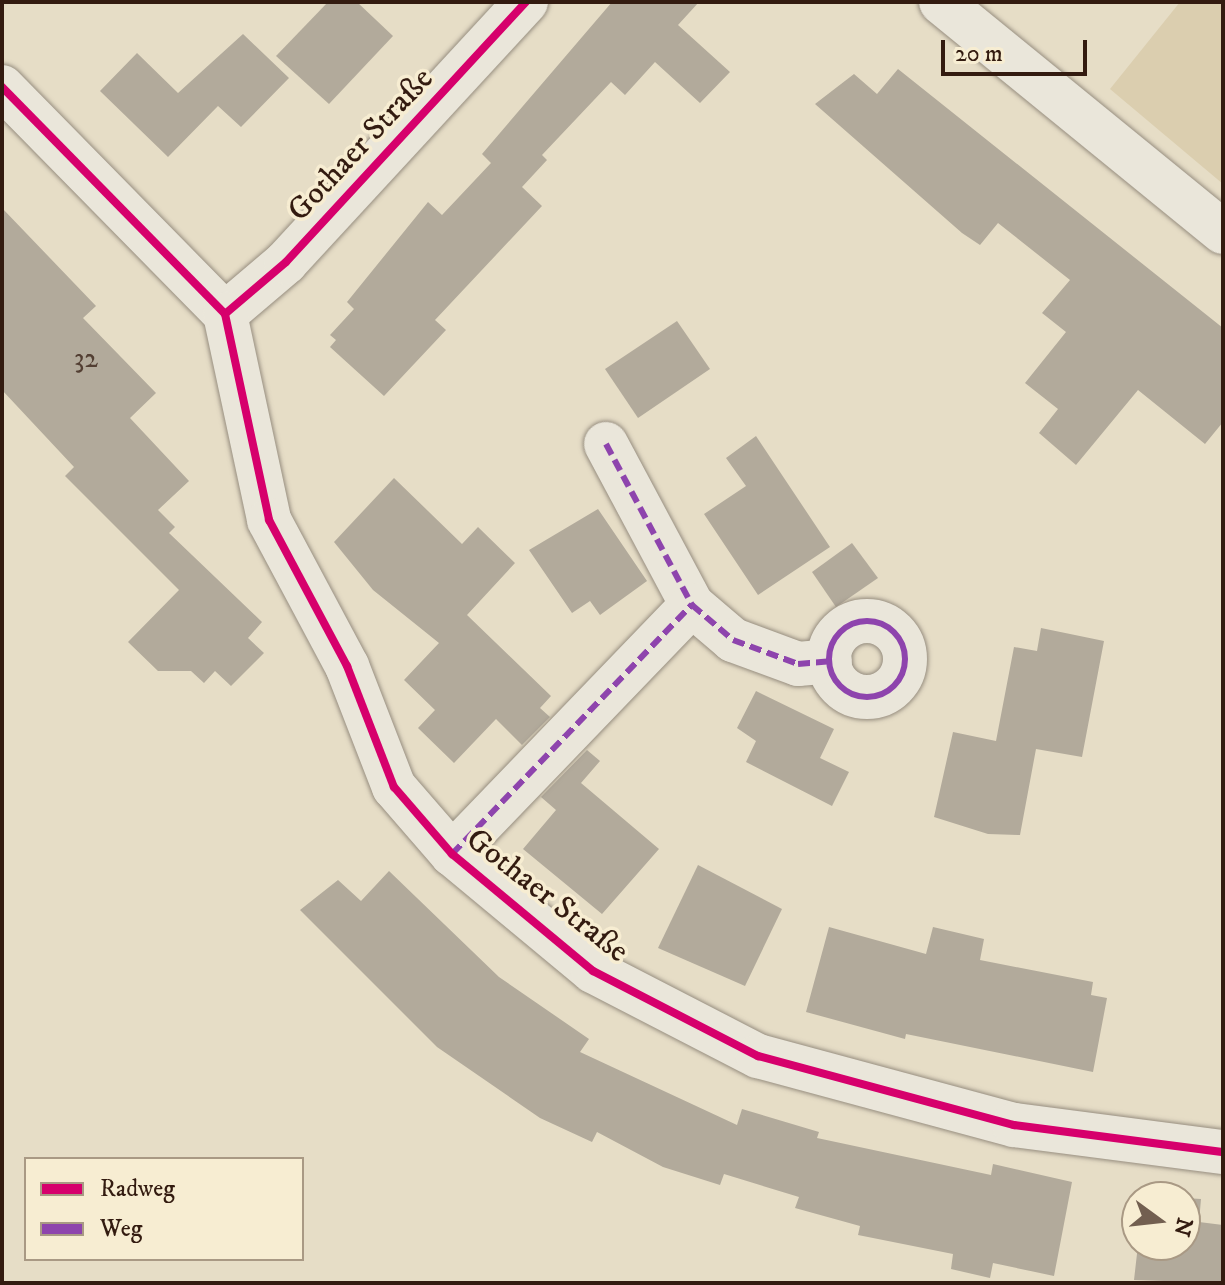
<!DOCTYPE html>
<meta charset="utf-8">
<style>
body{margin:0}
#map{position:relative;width:1225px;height:1285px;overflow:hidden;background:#e6ddc6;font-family:"IM FELL DW Pica",serif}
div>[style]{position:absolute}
.green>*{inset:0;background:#dbceaf}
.building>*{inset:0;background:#b2aa9b}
.roads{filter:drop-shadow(0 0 2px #978e80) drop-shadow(0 0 2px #978e80)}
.minor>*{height:44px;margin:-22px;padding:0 22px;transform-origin:22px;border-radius:22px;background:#eae6da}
.minor>.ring{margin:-22px;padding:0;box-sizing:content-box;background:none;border:44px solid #eae6da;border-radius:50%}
.quiet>*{height:6px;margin-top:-3px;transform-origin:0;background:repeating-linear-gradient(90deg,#8e44ad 0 12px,transparent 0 18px)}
.quiet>.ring{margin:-3px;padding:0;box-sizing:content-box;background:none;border:6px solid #8e44ad;border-radius:50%}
.cycleway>*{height:8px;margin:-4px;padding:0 4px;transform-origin:4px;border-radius:4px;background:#d6006c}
span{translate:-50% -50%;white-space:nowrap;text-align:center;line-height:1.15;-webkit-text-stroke:7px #f7edd2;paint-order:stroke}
.number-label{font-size:28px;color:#533f33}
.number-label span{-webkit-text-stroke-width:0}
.street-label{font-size:32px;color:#331b10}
.frame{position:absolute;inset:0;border:4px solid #331b10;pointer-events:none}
.legend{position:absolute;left:24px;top:1157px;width:280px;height:104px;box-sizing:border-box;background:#f7edd2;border:2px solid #a99984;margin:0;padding:10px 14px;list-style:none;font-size:24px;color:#331b10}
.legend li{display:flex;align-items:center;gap:16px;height:40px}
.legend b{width:40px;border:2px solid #a99984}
.north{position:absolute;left:1121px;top:1181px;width:80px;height:80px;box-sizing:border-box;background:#f7edd2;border:2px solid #a99984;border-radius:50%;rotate:105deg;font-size:22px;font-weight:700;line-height:32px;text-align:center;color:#331b10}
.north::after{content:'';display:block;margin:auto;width:28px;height:36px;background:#725f50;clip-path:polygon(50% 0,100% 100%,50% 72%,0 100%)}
.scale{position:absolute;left:941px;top:40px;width:146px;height:36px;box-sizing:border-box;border:4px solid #331b10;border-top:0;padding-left:10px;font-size:24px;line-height:28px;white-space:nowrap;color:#331b10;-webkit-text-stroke:6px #f7edd2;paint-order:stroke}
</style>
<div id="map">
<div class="green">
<i style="clip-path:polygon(1180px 2px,1223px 2px,1223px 184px,1110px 89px)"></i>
</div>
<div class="building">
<i style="clip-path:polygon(328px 2px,357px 2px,393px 36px,329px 104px,276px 56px)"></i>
<i style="clip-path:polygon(612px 2px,699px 2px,678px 25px,730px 72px,700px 103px,655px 62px,625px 95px,611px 82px,542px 155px,547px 160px,522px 187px,542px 206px,435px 320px,446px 330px,384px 396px,330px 347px,336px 340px,330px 335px,354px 309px,347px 302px,428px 202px,442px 215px,491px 163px,482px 154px)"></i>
<i style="clip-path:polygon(243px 34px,289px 78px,241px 127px,218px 106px,168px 157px,100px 91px,137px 53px,178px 93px)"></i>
<i style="clip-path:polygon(898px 69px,1223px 328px,1223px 422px,1205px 444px,1138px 390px,1076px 465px,1039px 433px,1058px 409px,1025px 383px,1066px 332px,1042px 313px,1070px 280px,998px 223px,980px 245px,962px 233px,815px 104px,854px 74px,877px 94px)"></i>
<i style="clip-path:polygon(2px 208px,96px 306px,83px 318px,156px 393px,130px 418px,189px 481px,158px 510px,175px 527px,169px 533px,262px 622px,248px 638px,264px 653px,231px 686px,215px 671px,204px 683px,191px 671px,158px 671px,128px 642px,179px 590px,65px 476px,74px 467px,2px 390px)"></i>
<i style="clip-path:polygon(677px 321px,710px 369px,638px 418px,605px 369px)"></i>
<i style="clip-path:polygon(756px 436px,830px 547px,758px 595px,704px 514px,746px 486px,726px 458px)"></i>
<i style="clip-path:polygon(394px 478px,462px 544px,478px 527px,515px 563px,467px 615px,551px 696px,540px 708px,550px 717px,522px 745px,496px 719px,454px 763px,418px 728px,435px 710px,404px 680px,439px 643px,373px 590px,334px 542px)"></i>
<i style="clip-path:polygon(598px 509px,647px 581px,600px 615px,590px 601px,572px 613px,529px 550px)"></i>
<i style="clip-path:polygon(852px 543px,878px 578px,836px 607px,812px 572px)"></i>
<i style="clip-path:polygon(1041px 628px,1104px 641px,1082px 757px,1036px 749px,1020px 835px,988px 834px,934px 817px,953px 732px,996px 741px,1014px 647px,1037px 651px)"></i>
<i style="clip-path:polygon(756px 691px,834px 729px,820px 758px,849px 772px,832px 806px,746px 762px,756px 741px,737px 728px)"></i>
<i style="clip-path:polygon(587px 750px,600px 761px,581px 783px,659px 849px,602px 914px,523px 849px,556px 810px,541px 797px)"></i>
<i style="clip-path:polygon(698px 865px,782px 909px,745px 986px,658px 948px)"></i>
<i style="clip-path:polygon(389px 871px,499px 977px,589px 1039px,580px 1052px,737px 1125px,742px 1109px,819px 1132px,817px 1138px,991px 1175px,993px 1164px,1072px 1182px,1054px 1276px,993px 1263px,990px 1278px,951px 1269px,953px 1254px,858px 1235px,860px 1226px,795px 1208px,799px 1197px,724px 1174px,720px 1185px,663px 1167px,597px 1132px,592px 1142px,540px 1118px,437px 1047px,300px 910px,338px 880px,361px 901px)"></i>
<i style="clip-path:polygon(829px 927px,926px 954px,933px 927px,984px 939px,980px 960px,1093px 982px,1091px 995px,1107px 998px,1093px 1072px,906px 1034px,905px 1039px,806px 1012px)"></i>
<i style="clip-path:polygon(1185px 1198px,1201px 1199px,1199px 1222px,1223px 1225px,1223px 1283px,1134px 1280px,1138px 1245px,1185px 1245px)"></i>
</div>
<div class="roads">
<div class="minor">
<i style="left:941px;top:2px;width:364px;rotate:39.2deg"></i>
<i style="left:2px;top:87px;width:318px;rotate:45.5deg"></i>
<i style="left:225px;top:314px;width:80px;rotate:-40.4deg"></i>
<i style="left:286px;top:262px;width:354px;rotate:-47.3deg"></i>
<i style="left:225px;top:314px;width:211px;rotate:77.9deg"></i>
<i style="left:269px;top:520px;width:166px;rotate:61.9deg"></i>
<i style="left:347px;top:666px;width:130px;rotate:68.8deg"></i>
<i style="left:394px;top:787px;width:89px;rotate:49.1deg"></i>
<i style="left:452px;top:854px;width:183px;rotate:39.7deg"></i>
<i style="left:593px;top:971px;width:186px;rotate:27.3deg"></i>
<i style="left:758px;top:1056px;width:265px;rotate:15.1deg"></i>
<i style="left:1014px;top:1125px;width:211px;rotate:7.4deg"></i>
<i style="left:606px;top:444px;width:183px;rotate:61.9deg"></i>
<i class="ring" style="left:829px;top:621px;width:32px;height:32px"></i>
<i style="left:452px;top:854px;width:346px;rotate:-46.1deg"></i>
<i style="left:692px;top:605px;width:54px;rotate:40.5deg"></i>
<i style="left:733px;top:640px;width:69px;rotate:20.3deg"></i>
<i style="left:798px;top:664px;width:32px;rotate:-5deg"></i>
</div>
</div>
<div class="quiet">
<i style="left:606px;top:444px;width:183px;rotate:61.9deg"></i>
<i class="ring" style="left:829px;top:621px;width:70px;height:70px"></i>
<i style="left:452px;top:854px;width:346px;rotate:-46.1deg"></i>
<i style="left:692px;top:605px;width:54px;rotate:40.5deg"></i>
<i style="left:733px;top:640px;width:69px;rotate:20.3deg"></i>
<i style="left:798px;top:664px;width:32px;rotate:-5deg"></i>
</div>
<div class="cycleway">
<i style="left:2px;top:87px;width:318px;rotate:45.5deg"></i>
<i style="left:225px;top:314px;width:80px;rotate:-40.4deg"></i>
<i style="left:286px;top:262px;width:354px;rotate:-47.3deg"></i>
<i style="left:225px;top:314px;width:211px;rotate:77.9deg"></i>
<i style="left:269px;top:520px;width:166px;rotate:61.9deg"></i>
<i style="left:347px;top:666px;width:130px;rotate:68.8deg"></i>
<i style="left:394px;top:787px;width:89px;rotate:49.1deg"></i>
<i style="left:452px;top:854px;width:183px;rotate:39.7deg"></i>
<i style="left:593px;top:971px;width:186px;rotate:27.3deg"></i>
<i style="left:758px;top:1056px;width:265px;rotate:15.1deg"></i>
<i style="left:1014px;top:1125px;width:211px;rotate:7.4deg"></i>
</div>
<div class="number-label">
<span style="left:86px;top:359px">32</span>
</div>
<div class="street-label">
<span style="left:361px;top:145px;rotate:-47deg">Gothaer Straße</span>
<span style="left:547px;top:896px;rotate:38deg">Gothaer Straße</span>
</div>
<div class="frame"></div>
<ul class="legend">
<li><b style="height:10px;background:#d6006c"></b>Radweg</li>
<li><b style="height:10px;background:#8e44ad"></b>Weg</li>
</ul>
<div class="north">N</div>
<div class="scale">20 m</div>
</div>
